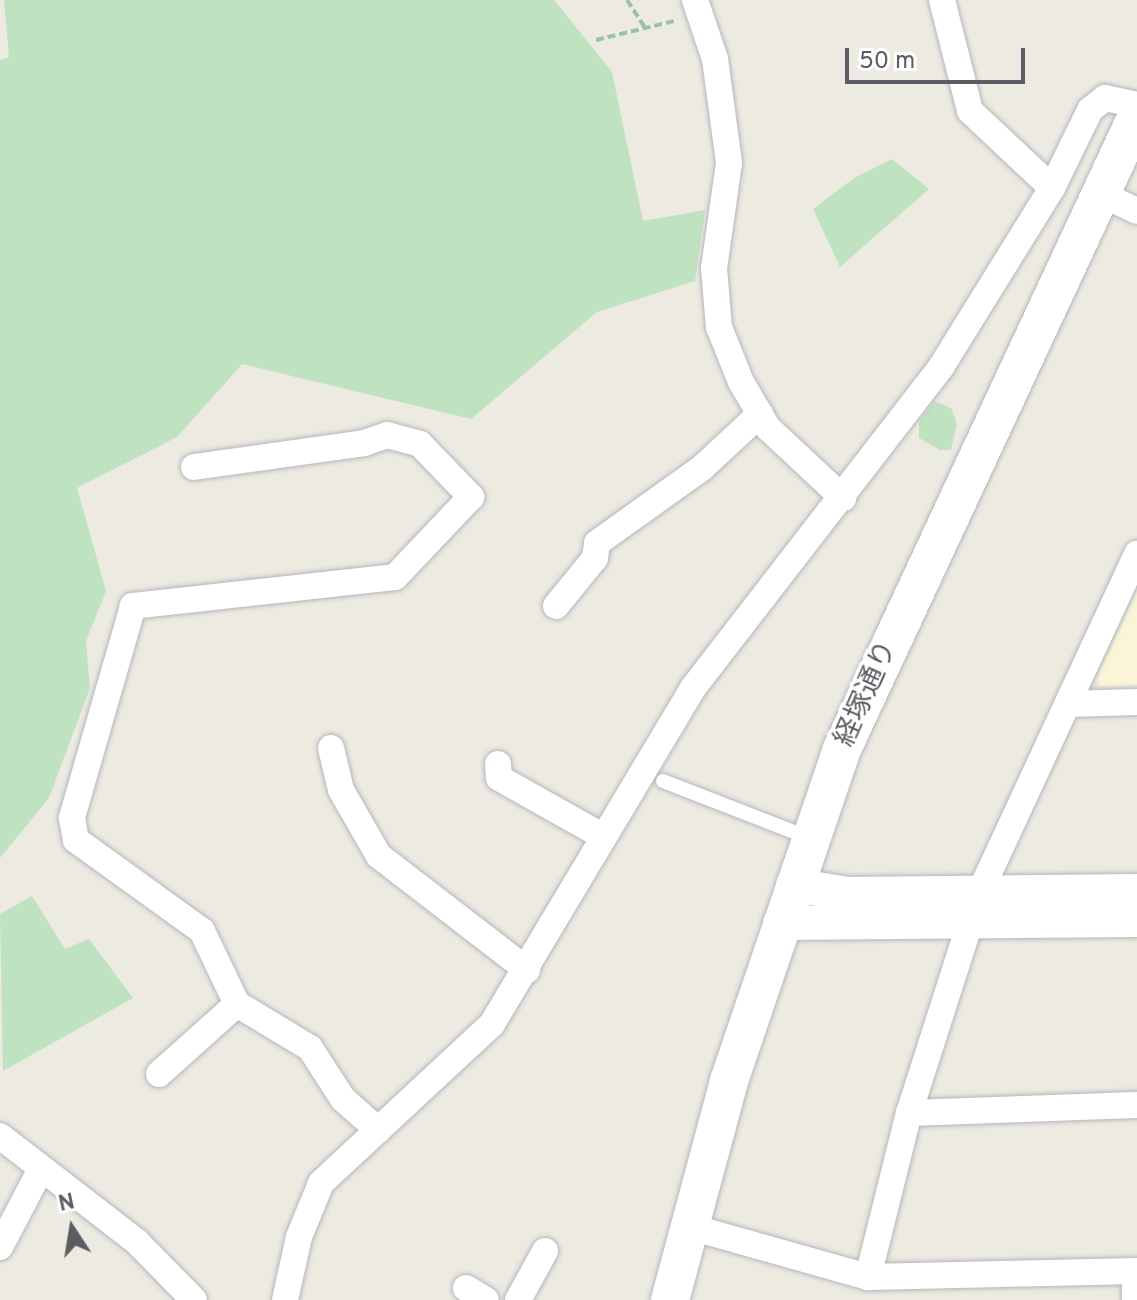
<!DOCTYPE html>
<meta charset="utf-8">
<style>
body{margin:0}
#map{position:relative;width:1137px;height:1300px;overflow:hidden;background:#eceae1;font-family:Overpass,"Noto Sans JP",sans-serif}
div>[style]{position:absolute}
.commercial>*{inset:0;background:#fbf4d7}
.green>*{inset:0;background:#bfe3c0}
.path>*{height:4px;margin-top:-2px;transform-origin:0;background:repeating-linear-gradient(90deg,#99c3a7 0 8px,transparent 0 12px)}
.roads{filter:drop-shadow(0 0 2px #b4b7bb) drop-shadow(0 0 2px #b4b7bb)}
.service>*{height:14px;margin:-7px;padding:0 7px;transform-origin:7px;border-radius:7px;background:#fff}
.minor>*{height:26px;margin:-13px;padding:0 13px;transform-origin:13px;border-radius:13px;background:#fff}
.tertiary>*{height:34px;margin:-17px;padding:0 17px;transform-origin:17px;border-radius:17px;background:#fff}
.secondary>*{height:38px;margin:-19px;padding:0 19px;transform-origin:19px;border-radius:19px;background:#fff}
span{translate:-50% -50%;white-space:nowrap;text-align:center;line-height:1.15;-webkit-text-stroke:7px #fff;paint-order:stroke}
.street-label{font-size:28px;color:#5a5d62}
.north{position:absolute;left:32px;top:1188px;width:80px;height:80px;-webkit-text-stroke:6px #fff;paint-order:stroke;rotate:348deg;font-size:22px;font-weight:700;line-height:32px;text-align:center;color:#5a5d62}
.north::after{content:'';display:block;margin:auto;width:28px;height:36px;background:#5a5d62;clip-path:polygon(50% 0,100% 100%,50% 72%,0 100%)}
.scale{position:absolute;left:845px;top:48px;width:180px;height:36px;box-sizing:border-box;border:4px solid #5a5d62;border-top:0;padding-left:10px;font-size:24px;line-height:28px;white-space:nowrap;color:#5a5d62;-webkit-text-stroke:6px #fff;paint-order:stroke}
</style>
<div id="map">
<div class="commercial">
<i style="clip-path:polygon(1137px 591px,1137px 685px,1100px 686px,1096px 680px)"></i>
</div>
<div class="green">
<i style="clip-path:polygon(4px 0,554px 0,612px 72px,643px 221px,705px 210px,695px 281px,597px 312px,471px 419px,242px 364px,177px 437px,77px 488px,106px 591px,86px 641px,90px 688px,49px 798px,0 858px,0 60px,9px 57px)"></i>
<i style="clip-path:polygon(892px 159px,929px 189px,840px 267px,813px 209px,854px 178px)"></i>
<i style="clip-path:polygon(934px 401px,951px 408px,957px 424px,951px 450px,940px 450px,919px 438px,919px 422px)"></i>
<i style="clip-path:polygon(32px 896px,65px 949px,89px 939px,133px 998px,3px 1071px,0 914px)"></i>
</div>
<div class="path">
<i style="left:627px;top:0;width:33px;rotate:57deg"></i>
<i style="left:596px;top:40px;width:84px;rotate:-13.7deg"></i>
</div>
<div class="roads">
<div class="service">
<i style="left:663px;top:781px;width:157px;rotate:21.3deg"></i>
</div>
<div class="minor">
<i style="left:695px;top:0;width:62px;rotate:71.3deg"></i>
<i style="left:715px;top:59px;width:105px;rotate:82.3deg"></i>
<i style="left:729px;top:163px;width:106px;rotate:98.1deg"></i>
<i style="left:714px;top:268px;width:59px;rotate:85.2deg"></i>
<i style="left:719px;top:327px;width:59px;rotate:68.2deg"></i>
<i style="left:741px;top:382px;width:53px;rotate:59.6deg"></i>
<i style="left:768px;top:428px;width:103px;rotate:43deg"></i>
<i style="left:942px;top:0;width:114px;rotate:75.8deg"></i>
<i style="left:970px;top:111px;width:112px;rotate:43.2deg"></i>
<i style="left:1099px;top:193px;width:42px;rotate:25.3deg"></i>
<i style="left:194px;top:467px;width:172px;rotate:-8deg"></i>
<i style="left:364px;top:443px;width:24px;rotate:-19deg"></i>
<i style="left:387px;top:435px;width:34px;rotate:15deg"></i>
<i style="left:420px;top:444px;width:74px;rotate:46.1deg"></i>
<i style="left:471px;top:497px;width:110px;rotate:133.5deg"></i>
<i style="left:395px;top:577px;width:264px;rotate:173.7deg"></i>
<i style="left:133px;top:606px;width:221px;rotate:106.1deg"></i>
<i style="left:72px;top:818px;width:22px;rotate:80deg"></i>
<i style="left:76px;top:840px;width:155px;rotate:35.8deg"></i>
<i style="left:202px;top:931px;width:81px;rotate:64.4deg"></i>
<i style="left:237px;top:1004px;width:85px;rotate:31.1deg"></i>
<i style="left:310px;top:1048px;width:61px;rotate:57.1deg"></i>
<i style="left:343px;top:1099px;width:47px;rotate:41.5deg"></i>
<i style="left:556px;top:606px;width:62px;rotate:-50.9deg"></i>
<i style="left:595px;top:558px;width:15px;rotate:-82deg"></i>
<i style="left:597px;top:543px;width:130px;rotate:-35.6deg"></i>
<i style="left:703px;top:467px;width:78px;rotate:-42.9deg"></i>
<i style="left:1068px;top:704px;width:69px;rotate:-1.7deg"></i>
<i style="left:331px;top:748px;width:43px;rotate:76.6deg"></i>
<i style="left:341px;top:790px;width:76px;rotate:60.1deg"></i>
<i style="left:379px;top:856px;width:187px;rotate:37.6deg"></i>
<i style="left:498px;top:764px;width:14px;rotate:86deg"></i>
<i style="left:499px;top:778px;width:120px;rotate:29.3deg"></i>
<i style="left:980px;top:892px;width:373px;rotate:-65.1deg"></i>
<i style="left:159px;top:1074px;width:105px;rotate:-41.9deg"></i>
<i style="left:909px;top:1113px;width:203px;rotate:-72.2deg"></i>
<i style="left:0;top:1136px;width:173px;rotate:37.7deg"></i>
<i style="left:137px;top:1242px;width:81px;rotate:45.5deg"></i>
<i style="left:687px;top:1226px;width:188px;rotate:15.7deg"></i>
<i style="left:868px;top:1277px;width:269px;rotate:-1.3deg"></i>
<i style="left:0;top:1247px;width:88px;rotate:-62.3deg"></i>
<i style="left:868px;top:1277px;width:169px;rotate:-76deg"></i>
<i style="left:909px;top:1113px;width:228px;rotate:-2deg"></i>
<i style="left:466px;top:1288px;width:23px;rotate:31deg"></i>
<i style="left:285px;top:1300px;width:65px;rotate:-77.5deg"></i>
<i style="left:299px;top:1237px;width:58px;rotate:-67.8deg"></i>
<i style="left:321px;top:1183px;width:233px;rotate:-42.9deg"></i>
<i style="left:492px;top:1024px;width:392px;rotate:-59.1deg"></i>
<i style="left:693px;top:688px;width:406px;rotate:-52.3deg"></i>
<i style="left:941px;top:367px;width:211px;rotate:-58.2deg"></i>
<i style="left:1052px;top:188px;width:87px;rotate:-64deg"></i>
<i style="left:1090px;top:110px;width:19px;rotate:-39deg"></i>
<i style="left:1105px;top:98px;width:33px;rotate:12deg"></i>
<i style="left:518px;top:1300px;width:56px;rotate:-61.1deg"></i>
<i style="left:1135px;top:1300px;width:29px;rotate:-90deg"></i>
</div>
<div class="tertiary">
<i style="left:793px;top:885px;width:56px;rotate:9.3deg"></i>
<i style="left:848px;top:894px;width:289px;rotate:-0.6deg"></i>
<i style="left:780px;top:923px;width:357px;rotate:-0.5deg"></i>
</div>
<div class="secondary">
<i style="left:670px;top:1300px;width:227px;rotate:-74.9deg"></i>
<i style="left:729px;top:1081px;width:351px;rotate:-71.2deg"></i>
<i style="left:842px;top:749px;width:698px;rotate:-65.01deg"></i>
</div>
</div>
<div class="street-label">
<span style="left:867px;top:694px;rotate:-66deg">経塚通り</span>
</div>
<div class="north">N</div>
<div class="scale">50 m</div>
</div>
